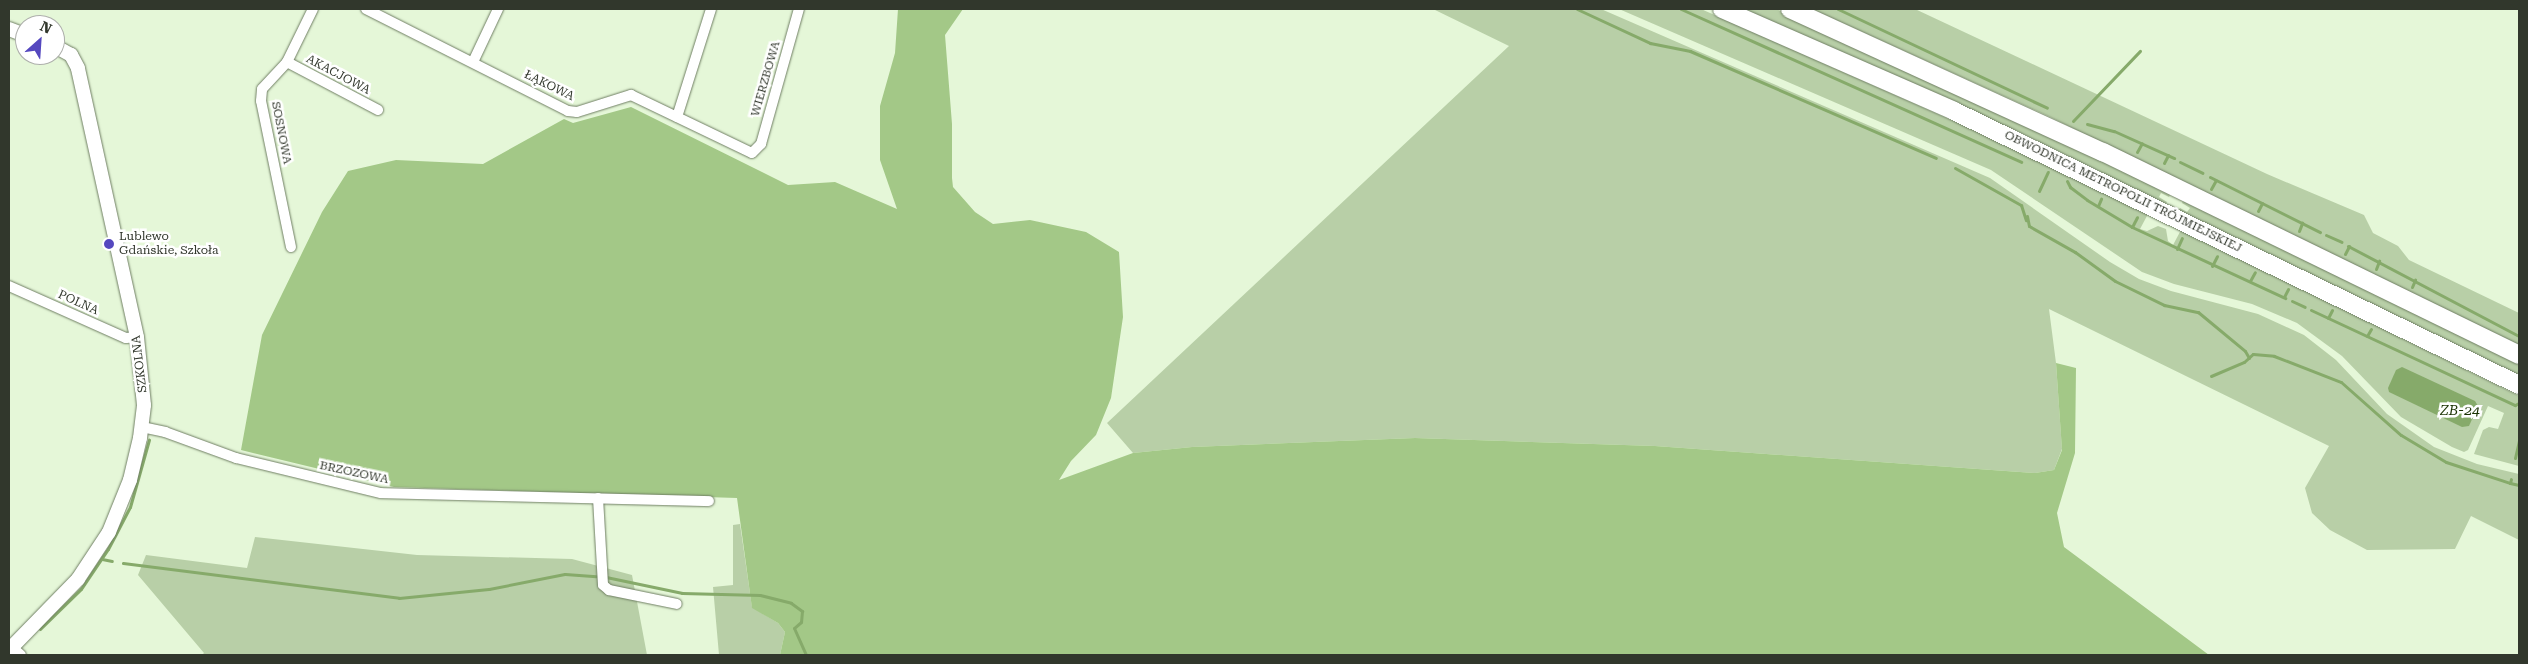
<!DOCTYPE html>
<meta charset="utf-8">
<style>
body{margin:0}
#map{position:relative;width:2528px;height:664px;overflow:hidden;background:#e5f7d8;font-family:"Roboto Serif",serif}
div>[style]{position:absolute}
.green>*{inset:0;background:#b8cfa7}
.forest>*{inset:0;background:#a3c887}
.water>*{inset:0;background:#86aa6a}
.stream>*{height:3px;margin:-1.5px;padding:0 1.5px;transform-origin:1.5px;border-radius:1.5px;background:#86aa6a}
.roads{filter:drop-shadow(0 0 1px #6f7e63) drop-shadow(0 0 1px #6f7e63)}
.street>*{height:10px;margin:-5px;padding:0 5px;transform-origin:5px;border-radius:5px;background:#fff}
.secondary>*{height:14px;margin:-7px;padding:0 7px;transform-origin:7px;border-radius:7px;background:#fff}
.highway>*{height:18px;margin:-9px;padding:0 9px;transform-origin:9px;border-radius:9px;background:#fff}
.dots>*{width:14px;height:14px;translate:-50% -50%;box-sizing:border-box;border:2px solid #fff;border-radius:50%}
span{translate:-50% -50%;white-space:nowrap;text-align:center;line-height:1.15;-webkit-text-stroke:5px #fff;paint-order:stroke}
.street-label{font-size:12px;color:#31372c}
.poi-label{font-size:12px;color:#31372c}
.left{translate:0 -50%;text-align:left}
.water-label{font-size:14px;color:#1c3304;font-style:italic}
.frame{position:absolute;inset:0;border:10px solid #31372c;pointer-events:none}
.north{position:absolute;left:15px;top:15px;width:50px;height:50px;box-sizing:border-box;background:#fff;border:1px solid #adafab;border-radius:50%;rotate:26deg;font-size:14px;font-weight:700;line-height:20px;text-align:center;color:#31372c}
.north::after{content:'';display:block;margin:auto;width:18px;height:22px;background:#5548bf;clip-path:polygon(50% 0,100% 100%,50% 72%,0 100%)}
</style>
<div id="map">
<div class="green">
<i style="clip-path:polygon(1433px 9px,1601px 9px,1990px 178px,2110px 262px,2139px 279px,2171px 291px,2258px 314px,2304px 335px,2336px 360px,2387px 414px,2434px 447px,2477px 464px,2519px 474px,2519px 540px,2471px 516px,2455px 549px,2367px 550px,2330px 530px,2312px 513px,2305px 488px,2329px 446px,2049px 309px,2056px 363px,2062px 449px,2054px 470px,2035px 473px,1655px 446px,1415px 438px,1192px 447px,1133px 453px,1107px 423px,1509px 46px)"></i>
<i style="clip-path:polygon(1619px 9px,1701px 9px,1960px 124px,2148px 214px,2140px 229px,2147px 231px,2158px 226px,2166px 229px,2168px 241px,2173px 245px,2181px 230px,2519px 396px,2519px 466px,2474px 454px,2483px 430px,2489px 427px,2498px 429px,2504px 413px,2488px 406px,2468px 450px,2464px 452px,2452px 447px,2401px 417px,2342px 356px,2297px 323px,2252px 304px,2174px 284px,2142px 272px,1991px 170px)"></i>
<i style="clip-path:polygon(1737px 9px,1776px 9px,2171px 193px,2169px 197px,2161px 193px,2159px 197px,2167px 202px,2165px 207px)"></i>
<i style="clip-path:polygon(1812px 9px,1915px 9px,2267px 174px,2364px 215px,2373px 233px,2398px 246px,2409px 260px,2519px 313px,2519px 347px,2048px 116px)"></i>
<i style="clip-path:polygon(2184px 199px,2519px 363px,2519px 380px,2177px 213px,2180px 208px,2187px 212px,2190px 208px,2182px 203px)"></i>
<i style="clip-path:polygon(740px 524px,752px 607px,778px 623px,785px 632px,780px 655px,719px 655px,713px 587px,733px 585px,733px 525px)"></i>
<i style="clip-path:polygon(255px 537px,417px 555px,572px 559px,632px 575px,647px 655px,651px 655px,202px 655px,204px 653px,138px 575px,146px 555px,247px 568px)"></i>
</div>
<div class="forest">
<i style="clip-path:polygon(898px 9px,963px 9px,945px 35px,952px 124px,952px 178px,953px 187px,975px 212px,993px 224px,1030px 220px,1086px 232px,1119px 252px,1123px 317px,1111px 398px,1096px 435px,1071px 461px,1059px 480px,1133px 453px,1192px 447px,1415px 438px,1655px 446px,2035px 473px,2054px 470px,2062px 450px,2056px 363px,2076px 368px,2075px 453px,2057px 513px,2064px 547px,2209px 655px,780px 655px,785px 632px,778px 623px,752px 608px,737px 498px,394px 487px,241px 450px,262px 335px,322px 212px,348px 171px,396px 160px,483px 164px,564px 119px,573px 123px,631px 107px,788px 185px,835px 182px,897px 209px,880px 160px,880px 106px,895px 53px)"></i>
</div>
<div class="water">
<i style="clip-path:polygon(2402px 367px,2475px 401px,2478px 406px,2469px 426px,2462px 427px,2389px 392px,2388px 388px,2396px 370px)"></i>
</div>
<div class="stream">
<i style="left:1577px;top:9px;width:81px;rotate:25deg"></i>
<i style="left:1650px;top:43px;width:41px;rotate:11.3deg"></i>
<i style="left:1690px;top:51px;width:268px;rotate:23.5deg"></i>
<i style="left:1681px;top:9px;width:373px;rotate:24.2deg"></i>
<i style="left:1838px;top:9px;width:231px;rotate:25.3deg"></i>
<i style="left:2073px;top:121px;width:97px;rotate:-46.3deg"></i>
<i style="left:2087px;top:124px;width:28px;rotate:15deg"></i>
<i style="left:2114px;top:131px;width:66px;rotate:24.2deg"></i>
<i style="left:2137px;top:152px;width:10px;rotate:-61deg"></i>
<i style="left:2180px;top:162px;width:25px;rotate:26deg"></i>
<i style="left:2164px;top:163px;width:9px;rotate:-63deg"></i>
<i style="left:1955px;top:168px;width:76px;rotate:29.3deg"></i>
<i style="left:2021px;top:205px;width:16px;rotate:72deg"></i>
<i style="left:2210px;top:177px;width:123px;rotate:26.6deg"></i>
<i style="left:2067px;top:181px;width:7px;rotate:63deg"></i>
<i style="left:2070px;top:187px;width:21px;rotate:37deg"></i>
<i style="left:2087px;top:200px;width:52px;rotate:31deg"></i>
<i style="left:2132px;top:227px;width:169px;rotate:24.9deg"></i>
<i style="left:2211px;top:189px;width:10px;rotate:-61deg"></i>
<i style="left:2039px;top:191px;width:21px;rotate:-65deg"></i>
<i style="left:2098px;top:206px;width:8px;rotate:-67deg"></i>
<i style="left:2258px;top:211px;width:9px;rotate:-63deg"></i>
<i style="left:2027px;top:216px;width:10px;rotate:79deg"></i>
<i style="left:2029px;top:226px;width:53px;rotate:29.5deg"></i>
<i style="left:2075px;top:252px;width:49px;rotate:35.9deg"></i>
<i style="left:2115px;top:281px;width:55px;rotate:26.1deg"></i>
<i style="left:2164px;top:305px;width:35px;rotate:12deg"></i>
<i style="left:2198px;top:312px;width:61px;rotate:39.7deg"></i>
<i style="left:2245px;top:351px;width:8px;rotate:60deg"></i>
<i style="left:2132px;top:227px;width:11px;rotate:-63deg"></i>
<i style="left:2299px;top:231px;width:9px;rotate:-69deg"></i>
<i style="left:2326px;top:235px;width:17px;rotate:24deg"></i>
<i style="left:2348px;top:246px;width:193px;rotate:27.8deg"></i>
<i style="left:2177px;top:249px;width:12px;rotate:-66deg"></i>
<i style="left:2345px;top:254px;width:9px;rotate:-63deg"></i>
<i style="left:2212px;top:266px;width:11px;rotate:-63deg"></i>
<i style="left:2376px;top:269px;width:9px;rotate:-69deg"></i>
<i style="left:2250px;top:281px;width:10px;rotate:-61deg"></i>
<i style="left:2412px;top:287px;width:8px;rotate:-67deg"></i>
<i style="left:2284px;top:297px;width:9px;rotate:-63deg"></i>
<i style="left:2292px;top:301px;width:14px;rotate:25deg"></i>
<i style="left:2311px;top:310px;width:225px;rotate:25deg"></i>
<i style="left:2515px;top:405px;width:4px;rotate:-27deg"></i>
<i style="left:2328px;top:318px;width:9px;rotate:-63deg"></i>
<i style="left:2367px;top:336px;width:8px;rotate:-60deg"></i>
<i style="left:2211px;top:376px;width:36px;rotate:-23deg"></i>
<i style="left:2244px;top:362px;width:12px;rotate:-42deg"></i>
<i style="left:2253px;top:354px;width:21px;rotate:5deg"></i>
<i style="left:2274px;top:356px;width:72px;rotate:21.2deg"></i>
<i style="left:2341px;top:382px;width:80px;rotate:41.5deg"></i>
<i style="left:2401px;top:435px;width:52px;rotate:31deg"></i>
<i style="left:2446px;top:462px;width:67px;rotate:18.2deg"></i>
<i style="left:2510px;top:483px;width:4px;rotate:-76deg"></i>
<i style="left:2515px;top:458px;width:18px;rotate:-77deg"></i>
<i style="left:2510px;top:483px;width:9px;rotate:13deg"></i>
<i style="left:102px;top:559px;width:10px;rotate:11deg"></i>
<i style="left:123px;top:563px;width:278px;rotate:7.2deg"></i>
<i style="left:399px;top:598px;width:90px;rotate:-5.7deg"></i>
<i style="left:489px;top:589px;width:77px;rotate:-11.2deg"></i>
<i style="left:565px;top:574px;width:31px;rotate:4deg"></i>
<i style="left:606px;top:577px;width:78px;rotate:11.9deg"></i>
<i style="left:682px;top:593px;width:78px;rotate:1.5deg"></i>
<i style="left:760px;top:595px;width:32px;rotate:14deg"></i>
<i style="left:791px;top:603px;width:14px;rotate:36deg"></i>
<i style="left:802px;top:611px;width:11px;rotate:95deg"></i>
<i style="left:801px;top:622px;width:9px;rotate:139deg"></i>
<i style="left:794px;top:628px;width:30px;rotate:66deg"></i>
<i style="left:40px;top:629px;width:57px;rotate:-44.3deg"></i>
<i style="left:81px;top:589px;width:48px;rotate:-56deg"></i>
<i style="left:108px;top:549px;width:47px;rotate:-62.4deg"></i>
<i style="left:130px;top:507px;width:70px;rotate:-74.2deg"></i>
</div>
<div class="roads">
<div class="street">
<i style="left:366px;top:9px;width:226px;rotate:26.8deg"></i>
<i style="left:568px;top:111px;width:9px;rotate:6deg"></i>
<i style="left:577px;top:112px;width:57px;rotate:-17.5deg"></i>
<i style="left:631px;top:95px;width:134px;rotate:25.6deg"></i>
<i style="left:752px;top:153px;width:13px;rotate:-45deg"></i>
<i style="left:761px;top:144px;width:140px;rotate:-74.3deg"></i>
<i style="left:287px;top:62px;width:103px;rotate:27.8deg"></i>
<i style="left:473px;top:62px;width:59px;rotate:-64.7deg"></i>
<i style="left:677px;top:117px;width:113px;rotate:-72.5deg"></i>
<i style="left:291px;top:247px;width:149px;rotate:-101.6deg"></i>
<i style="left:261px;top:101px;width:12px;rotate:-85deg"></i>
<i style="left:262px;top:89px;width:37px;rotate:-47deg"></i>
<i style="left:287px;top:62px;width:59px;rotate:-63.9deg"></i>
<i style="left:9px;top:286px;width:128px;rotate:24deg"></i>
<i style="left:126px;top:338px;width:11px;rotate:-5deg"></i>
<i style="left:142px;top:427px;width:24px;rotate:12deg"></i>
<i style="left:165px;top:432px;width:76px;rotate:20.1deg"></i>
<i style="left:236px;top:458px;width:149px;rotate:13.6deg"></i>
<i style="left:381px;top:493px;width:328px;rotate:1.4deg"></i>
<i style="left:598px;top:498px;width:87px;rotate:86.7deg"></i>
<i style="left:603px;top:585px;width:8px;rotate:40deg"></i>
<i style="left:609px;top:590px;width:69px;rotate:11.6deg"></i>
<i style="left:12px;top:647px;width:12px;rotate:42deg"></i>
</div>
<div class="secondary">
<i style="left:9px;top:29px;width:17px;rotate:21deg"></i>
<i style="left:9px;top:650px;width:99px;rotate:-45.8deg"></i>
<i style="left:78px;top:579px;width:56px;rotate:-56.6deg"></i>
<i style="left:109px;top:532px;width:56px;rotate:-68deg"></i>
<i style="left:130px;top:480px;width:43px;rotate:-76.6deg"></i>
<i style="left:140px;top:438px;width:33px;rotate:-83deg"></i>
<i style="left:144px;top:405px;width:68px;rotate:-95.9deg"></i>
<i style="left:137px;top:337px;width:275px;rotate:-102.4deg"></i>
<i style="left:78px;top:68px;width:15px;rotate:-118deg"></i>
<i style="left:71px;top:55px;width:18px;rotate:-151deg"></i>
</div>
<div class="highway">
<i style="left:1722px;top:9px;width:253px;rotate:23.7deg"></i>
<i style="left:1954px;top:111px;width:628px;rotate:25.87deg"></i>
<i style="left:1790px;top:9px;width:344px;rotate:24.6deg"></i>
<i style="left:2103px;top:152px;width:463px;rotate:26deg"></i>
</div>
</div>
<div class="dots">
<i style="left:109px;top:244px;background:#5548bf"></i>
</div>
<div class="street-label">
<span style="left:338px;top:75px;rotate:28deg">AKACJOWA</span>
<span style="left:766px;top:79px;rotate:-74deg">WIERZBOWA</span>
<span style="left:549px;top:86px;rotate:26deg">ŁĄKOWA</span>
<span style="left:281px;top:133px;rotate:79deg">SOSNOWA</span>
<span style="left:2123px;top:192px;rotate:26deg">OBWODNICA METROPOLII TRÓJMIEJSKIEJ</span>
<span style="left:78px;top:303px;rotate:24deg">POLNA</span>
<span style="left:140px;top:364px;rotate:-97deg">SZKOLNA</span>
<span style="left:354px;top:473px;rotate:12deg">BRZOZOWA</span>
</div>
<div class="poi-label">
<span class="left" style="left:119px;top:244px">Lublewo<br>Gdańskie, Szkoła</span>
</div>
<div class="water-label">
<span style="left:2460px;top:410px">ZB-24</span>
</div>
<div class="frame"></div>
<div class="north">N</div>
</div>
